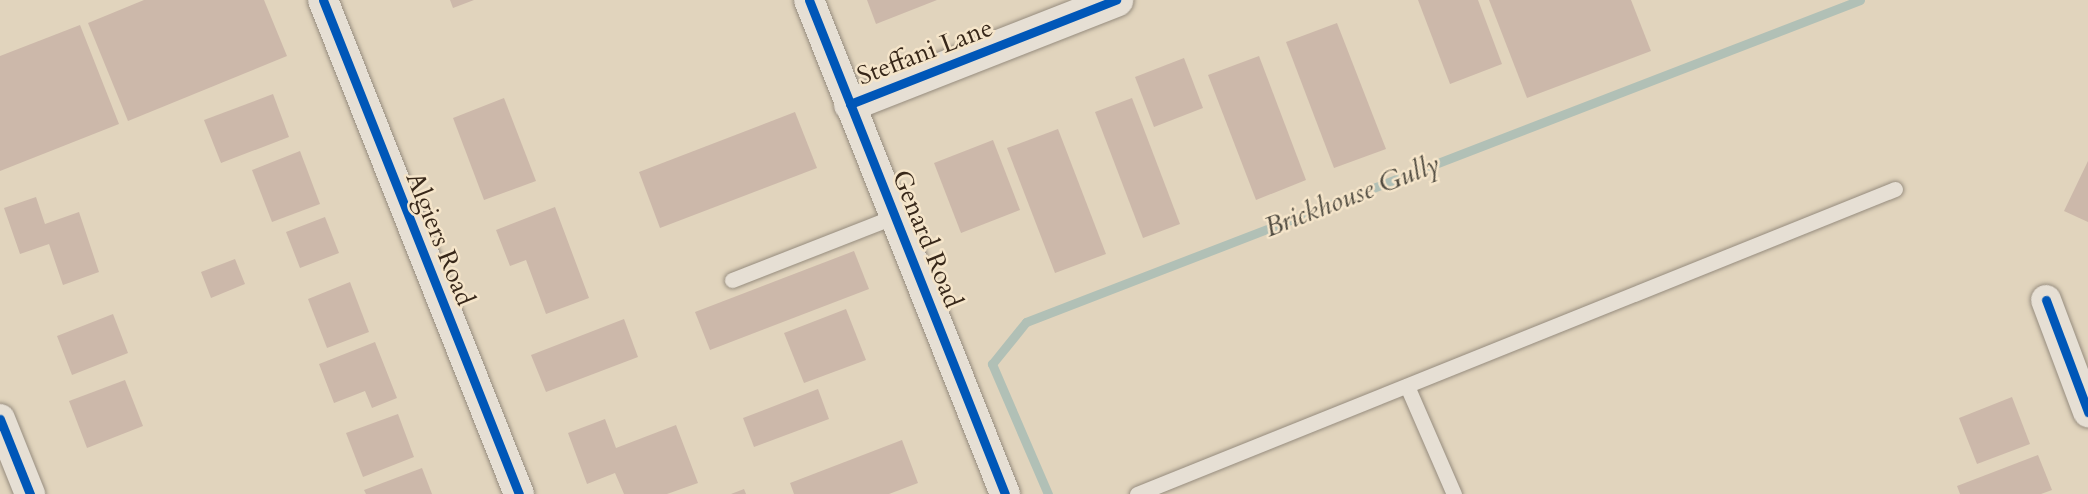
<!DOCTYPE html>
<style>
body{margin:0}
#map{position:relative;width:2088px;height:494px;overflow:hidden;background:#e1d4bd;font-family:Cardo,serif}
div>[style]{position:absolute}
.stream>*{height:9px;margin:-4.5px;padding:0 4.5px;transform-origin:4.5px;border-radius:4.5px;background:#b1c0b6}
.building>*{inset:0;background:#ccb8aa}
.roads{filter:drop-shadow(0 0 2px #968c7e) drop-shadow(0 0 2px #968c7e)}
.service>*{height:15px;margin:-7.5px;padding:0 7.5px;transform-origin:7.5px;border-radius:7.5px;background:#e6dfd4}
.minor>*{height:30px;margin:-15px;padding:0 15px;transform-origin:15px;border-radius:15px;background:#e6dfd4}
.tertiary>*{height:33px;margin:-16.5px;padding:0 16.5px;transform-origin:16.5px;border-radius:16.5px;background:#e6dfd4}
.cycleway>*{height:9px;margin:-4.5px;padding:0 4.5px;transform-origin:4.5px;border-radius:4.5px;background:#0057b8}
span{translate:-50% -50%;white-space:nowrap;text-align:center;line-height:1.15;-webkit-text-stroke:5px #f5e5ca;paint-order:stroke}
.street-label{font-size:26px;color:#372719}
.water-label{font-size:27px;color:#504b40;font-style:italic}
</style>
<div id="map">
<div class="stream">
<i style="left:1048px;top:494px;width:142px;rotate:-113.3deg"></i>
<i style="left:992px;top:364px;width:54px;rotate:-51deg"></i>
<i style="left:1026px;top:322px;width:894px;rotate:-21.11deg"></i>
</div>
<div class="building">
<i style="clip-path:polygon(144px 0,264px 0,287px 56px,128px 121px,88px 23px)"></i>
<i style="clip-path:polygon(450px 0,474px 0,453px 8px)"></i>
<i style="clip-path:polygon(867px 0,937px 0,876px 24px)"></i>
<i style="clip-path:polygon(1418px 0,1478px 0,1502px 64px,1450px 84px)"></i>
<i style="clip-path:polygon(1489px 0,1631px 0,1651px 51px,1527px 98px)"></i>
<i style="clip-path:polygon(1337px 23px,1386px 149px,1334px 168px,1286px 42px)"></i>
<i style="clip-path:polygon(80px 25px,119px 124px,0 171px,0 56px)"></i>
<i style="clip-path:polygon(1259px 56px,1306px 180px,1256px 200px,1208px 75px)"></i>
<i style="clip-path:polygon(1184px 58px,1203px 108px,1154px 127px,1135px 77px)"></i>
<i style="clip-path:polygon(273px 94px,289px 137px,221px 163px,204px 120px)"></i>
<i style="clip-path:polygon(504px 98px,536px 181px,484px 200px,453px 118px)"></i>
<i style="clip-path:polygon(1132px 98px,1180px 224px,1143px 238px,1095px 112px)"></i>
<i style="clip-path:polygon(795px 112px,817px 168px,660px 228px,639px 172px)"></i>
<i style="clip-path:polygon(1058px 129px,1106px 254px,1055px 273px,1007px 148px)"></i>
<i style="clip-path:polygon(993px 140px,1020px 210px,961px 233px,934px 163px)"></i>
<i style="clip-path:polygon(300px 151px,320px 204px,272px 222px,252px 170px)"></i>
<i style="clip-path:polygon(2088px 161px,2088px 222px,2064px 211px)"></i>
<i style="clip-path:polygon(36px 197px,45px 224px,79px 212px,99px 272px,63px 285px,49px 244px,20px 254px,4px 208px)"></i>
<i style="clip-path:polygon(555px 207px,589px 298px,546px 314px,526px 260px,510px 266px,496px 230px)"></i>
<i style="clip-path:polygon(325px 217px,339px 253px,300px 268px,286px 232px)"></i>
<i style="clip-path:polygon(854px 251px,869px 289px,710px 350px,695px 312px)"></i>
<i style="clip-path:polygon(235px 259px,245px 284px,211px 298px,201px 272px)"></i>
<i style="clip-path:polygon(350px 282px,369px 332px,327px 348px,308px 299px)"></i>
<i style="clip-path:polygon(846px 309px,866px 360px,804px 383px,784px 333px)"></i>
<i style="clip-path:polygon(113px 314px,128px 353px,72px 375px,57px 336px)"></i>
<i style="clip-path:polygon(624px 319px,638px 357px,546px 392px,531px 355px)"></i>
<i style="clip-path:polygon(375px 342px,397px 398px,372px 408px,365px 391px,334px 403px,319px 364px)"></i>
<i style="clip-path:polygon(125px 380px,143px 426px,87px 448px,69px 401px)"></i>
<i style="clip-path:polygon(818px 389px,829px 419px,754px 447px,743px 418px)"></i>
<i style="clip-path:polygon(2012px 397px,2030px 444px,1977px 464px,1959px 418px)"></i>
<i style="clip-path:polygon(398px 414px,414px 457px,363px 477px,346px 433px)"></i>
<i style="clip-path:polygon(605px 419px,616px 448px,676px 425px,698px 483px,667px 494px,624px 494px,615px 473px,587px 484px,568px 433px)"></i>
<i style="clip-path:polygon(902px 440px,918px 483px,889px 494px,794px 494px,790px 483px)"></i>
<i style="clip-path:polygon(2038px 455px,2052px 490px,2041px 494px,1960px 494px,1957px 486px)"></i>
<i style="clip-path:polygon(422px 468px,432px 494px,366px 494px,364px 490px)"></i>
<i style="clip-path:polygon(744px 489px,746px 494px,731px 494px)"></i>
</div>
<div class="roads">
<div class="service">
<i style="left:732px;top:280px;width:175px;rotate:-21.4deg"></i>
<i style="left:1407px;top:386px;width:118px;rotate:66.5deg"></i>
<i style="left:1137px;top:494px;width:817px;rotate:-21.92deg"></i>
</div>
<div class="minor">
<i style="left:323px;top:0;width:531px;rotate:68.36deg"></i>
<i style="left:809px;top:0;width:531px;rotate:68.36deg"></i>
<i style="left:2046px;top:300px;width:120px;rotate:69.4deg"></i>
<i style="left:0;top:419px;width:81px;rotate:68.2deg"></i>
</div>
<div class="tertiary">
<i style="left:850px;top:104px;width:286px;rotate:-21.4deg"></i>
</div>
</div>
<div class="cycleway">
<i style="left:323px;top:0;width:531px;rotate:68.36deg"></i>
<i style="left:809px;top:0;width:531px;rotate:68.36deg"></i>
<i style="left:850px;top:104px;width:286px;rotate:-21.4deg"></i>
<i style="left:2046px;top:300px;width:120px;rotate:69.4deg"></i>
<i style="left:0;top:419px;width:81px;rotate:68.2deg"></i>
</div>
<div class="street-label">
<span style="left:925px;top:52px;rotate:-21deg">Steffani Lane</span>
<span style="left:440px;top:239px;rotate:68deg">Algiers Road</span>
<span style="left:927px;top:239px;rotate:68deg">Genard Road</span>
</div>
<div class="water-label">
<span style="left:1352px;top:196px;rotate:-21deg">Brickhouse Gully</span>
</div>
</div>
